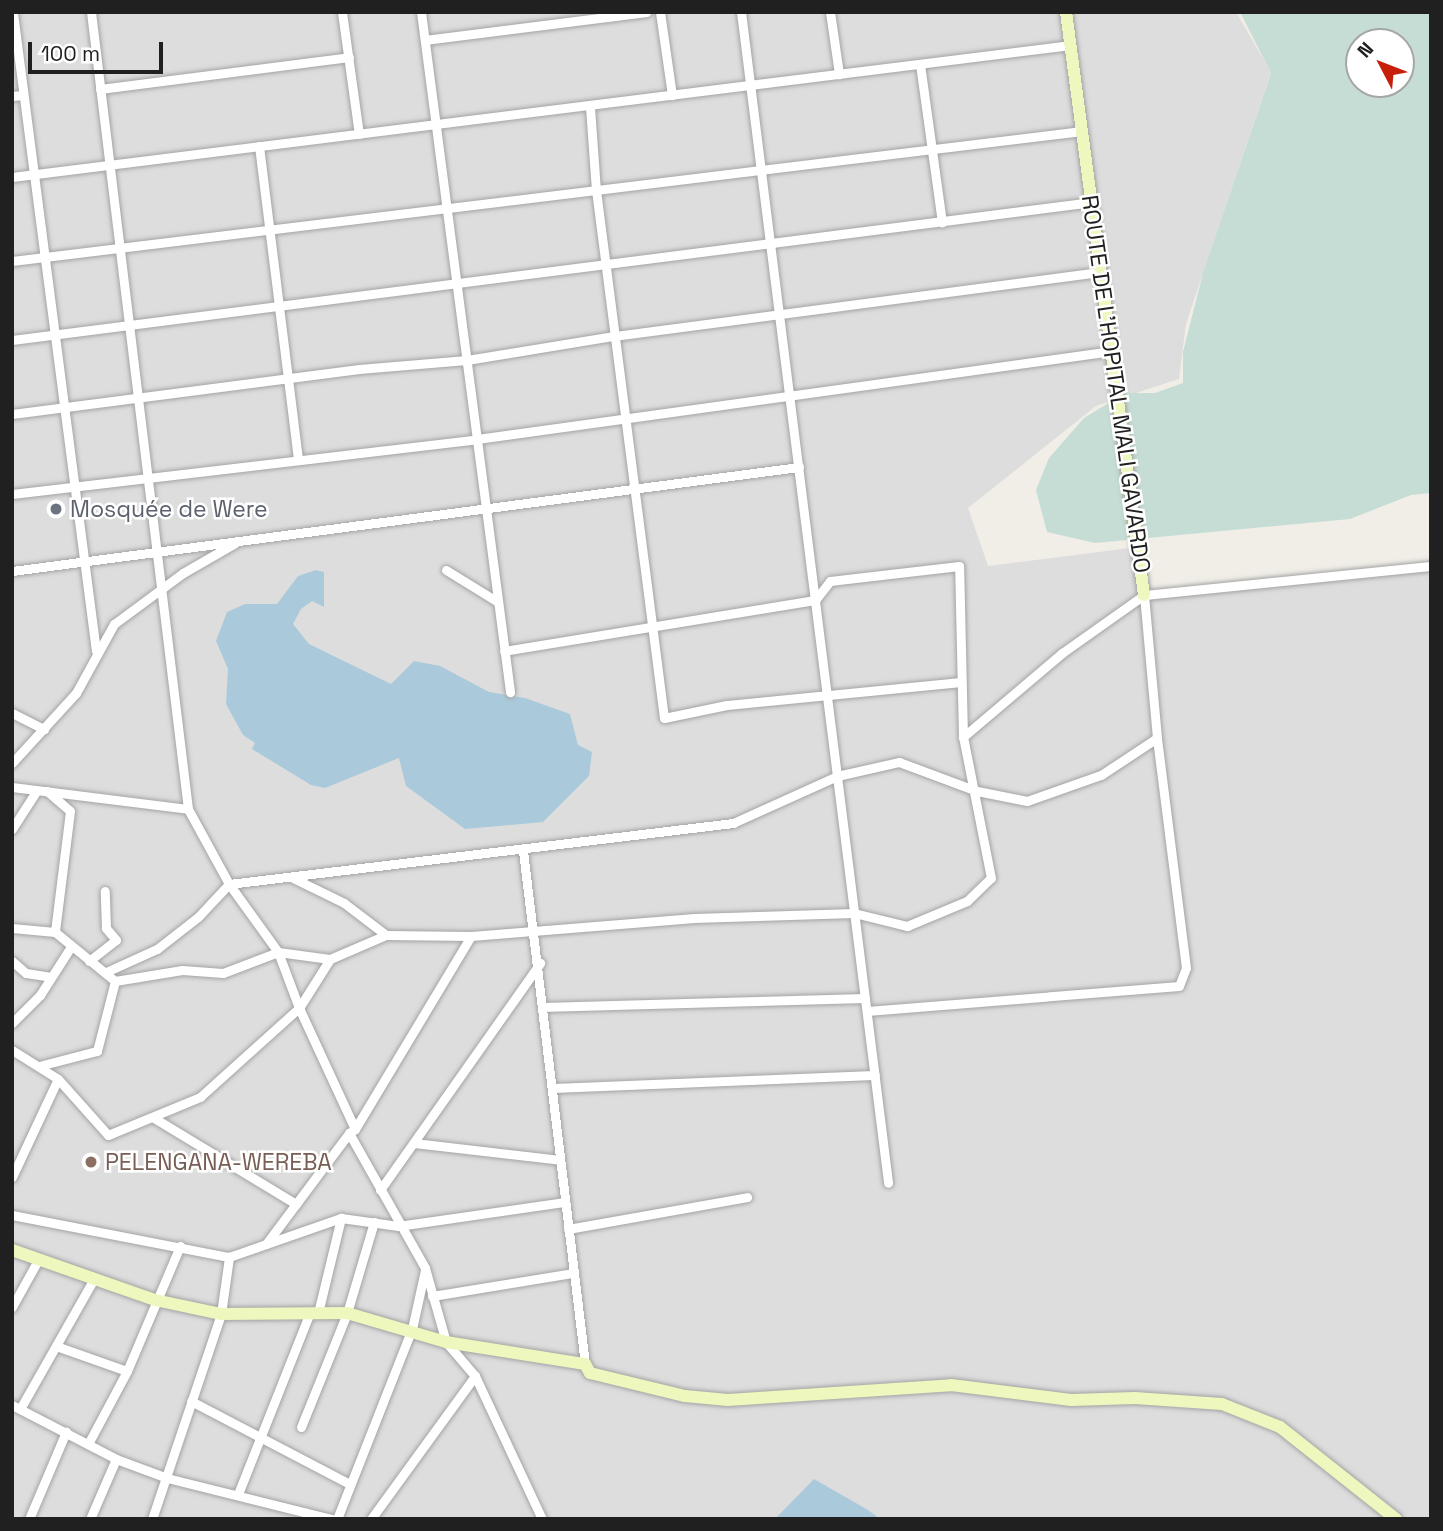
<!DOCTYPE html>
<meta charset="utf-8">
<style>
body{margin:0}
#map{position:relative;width:1443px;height:1531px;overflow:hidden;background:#f0eee7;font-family:"Space Grotesk",sans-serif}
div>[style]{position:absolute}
.residential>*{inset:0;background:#dedddd}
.wetland>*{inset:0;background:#c5ddd5}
.water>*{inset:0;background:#aacadb}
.roads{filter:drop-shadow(0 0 2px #a4a4a4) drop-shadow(0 0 2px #a4a4a4)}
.street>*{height:9px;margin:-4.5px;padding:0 4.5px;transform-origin:4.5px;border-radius:4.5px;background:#fff}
.secondary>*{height:12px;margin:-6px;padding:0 6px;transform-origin:6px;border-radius:6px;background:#edf7be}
.dots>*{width:19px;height:19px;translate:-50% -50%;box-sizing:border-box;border:4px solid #fff;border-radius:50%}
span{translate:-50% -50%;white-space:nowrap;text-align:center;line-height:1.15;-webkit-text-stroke:5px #fff;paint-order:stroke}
.street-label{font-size:23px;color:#202020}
.worship-label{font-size:23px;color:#5b616d}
.left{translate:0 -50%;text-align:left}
.education-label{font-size:23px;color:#785e54}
.frame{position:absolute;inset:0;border:14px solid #202020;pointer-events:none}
.north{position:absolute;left:1345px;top:28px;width:70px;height:70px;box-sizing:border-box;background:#fff;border:2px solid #a6a6a6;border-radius:50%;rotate:312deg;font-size:19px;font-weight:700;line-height:28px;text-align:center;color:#202020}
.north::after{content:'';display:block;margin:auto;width:24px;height:32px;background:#c6200a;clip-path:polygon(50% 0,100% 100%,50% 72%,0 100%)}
.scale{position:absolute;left:28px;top:42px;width:135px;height:32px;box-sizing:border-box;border:4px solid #202020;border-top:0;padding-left:9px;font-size:21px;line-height:24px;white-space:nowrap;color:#202020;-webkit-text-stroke:5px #fff;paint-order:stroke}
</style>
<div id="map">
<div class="residential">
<i style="clip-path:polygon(12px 12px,1236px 12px,1271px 72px,1186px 324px,1179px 379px,1096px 406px,968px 508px,988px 566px,1138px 547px,1143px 594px,1431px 565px,1431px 1519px,12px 1519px)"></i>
</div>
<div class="wetland">
<i style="clip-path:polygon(evenodd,1240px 12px,1431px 12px,1431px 493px,1411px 495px,1350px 519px,1095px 543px,1047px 532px,1036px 490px,1049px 458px,1084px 418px,1125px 393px,1155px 393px,1183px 383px,1183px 352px,1203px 273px,1271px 73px,1240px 12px,1359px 42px,1401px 42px,1401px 84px,1359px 84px,1359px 42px)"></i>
</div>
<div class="water">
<i style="clip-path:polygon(316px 570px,324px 572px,324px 607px,312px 601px,301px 609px,293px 624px,309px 644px,391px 684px,414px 661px,440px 666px,489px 692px,525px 698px,570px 714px,578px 745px,592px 752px,589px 776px,543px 822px,465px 829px,406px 786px,399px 758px,325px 788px,311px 785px,252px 749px,255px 743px,243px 735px,226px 704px,228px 669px,216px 641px,227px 612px,245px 604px,277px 604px,298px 576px)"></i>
<i style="clip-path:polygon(814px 1479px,868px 1510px,880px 1519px,775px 1519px)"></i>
</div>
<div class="roads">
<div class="street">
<i style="left:91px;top:12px;width:803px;rotate:83.06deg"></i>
<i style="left:188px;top:809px;width:85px;rotate:61.3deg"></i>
<i style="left:229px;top:884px;width:84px;rotate:54.2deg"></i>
<i style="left:278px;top:952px;width:60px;rotate:69.4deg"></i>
<i style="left:299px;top:1008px;width:133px;rotate:65.2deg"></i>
<i style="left:355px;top:1129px;width:7px;rotate:146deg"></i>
<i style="left:349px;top:1133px;width:155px;rotate:60.6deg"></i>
<i style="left:425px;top:1268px;width:77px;rotate:74.2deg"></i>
<i style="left:446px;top:1342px;width:45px;rotate:49.5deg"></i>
<i style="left:475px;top:1376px;width:158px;rotate:64.9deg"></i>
<i style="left:342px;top:12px;width:123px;rotate:82.1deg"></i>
<i style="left:421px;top:12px;width:686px;rotate:82.54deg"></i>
<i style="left:660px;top:12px;width:84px;rotate:81.8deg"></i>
<i style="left:741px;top:12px;width:1180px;rotate:82.84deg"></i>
<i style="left:830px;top:12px;width:63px;rotate:81.7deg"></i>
<i style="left:13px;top:13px;width:643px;rotate:82.59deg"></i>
<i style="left:425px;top:40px;width:223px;rotate:-7.2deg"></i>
<i style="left:920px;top:64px;width:160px;rotate:82.1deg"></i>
<i style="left:100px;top:89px;width:251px;rotate:-7.3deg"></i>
<i style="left:12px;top:96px;width:11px;rotate:-5deg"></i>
<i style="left:590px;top:107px;width:83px;rotate:85.9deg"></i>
<i style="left:596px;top:190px;width:532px;rotate:82.66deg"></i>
<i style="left:664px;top:718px;width:64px;rotate:-11.7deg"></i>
<i style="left:727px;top:705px;width:235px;rotate:-5.6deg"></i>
<i style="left:259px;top:146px;width:314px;rotate:82.9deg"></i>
<i style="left:12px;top:177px;width:1067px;rotate:-7.11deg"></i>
<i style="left:12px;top:261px;width:1078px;rotate:-6.93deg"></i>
<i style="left:12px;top:340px;width:1089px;rotate:-7.28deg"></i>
<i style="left:12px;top:414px;width:350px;rotate:-7.4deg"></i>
<i style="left:359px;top:369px;width:108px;rotate:-4.8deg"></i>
<i style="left:467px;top:360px;width:149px;rotate:-9.3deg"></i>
<i style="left:614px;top:336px;width:491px;rotate:-7.5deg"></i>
<i style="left:12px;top:494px;width:468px;rotate:-6.7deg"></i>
<i style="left:477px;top:439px;width:641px;rotate:-7.89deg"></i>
<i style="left:446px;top:570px;width:61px;rotate:31.6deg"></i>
<i style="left:12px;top:571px;width:794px;rotate:-7.53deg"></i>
<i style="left:12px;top:713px;width:36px;rotate:27deg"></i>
<i style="left:963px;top:737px;width:130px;rotate:-40.3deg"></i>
<i style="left:1062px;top:653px;width:100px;rotate:-35.3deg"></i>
<i style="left:1144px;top:595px;width:288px;rotate:-5.8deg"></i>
<i style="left:12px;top:763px;width:95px;rotate:-47.6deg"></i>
<i style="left:76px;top:693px;width:79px;rotate:-61.2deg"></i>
<i style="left:114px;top:624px;width:86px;rotate:-36.5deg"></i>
<i style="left:183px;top:573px;width:60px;rotate:-30deg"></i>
<i style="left:12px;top:787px;width:177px;rotate:7.1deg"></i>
<i style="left:47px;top:791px;width:30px;rotate:41deg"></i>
<i style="left:70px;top:811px;width:122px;rotate:97.1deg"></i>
<i style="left:12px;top:829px;width:46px;rotate:-57.3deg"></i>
<i style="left:523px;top:851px;width:517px;rotate:83.11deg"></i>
<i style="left:293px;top:878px;width:57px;rotate:26.1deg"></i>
<i style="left:344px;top:903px;width:53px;rotate:37.3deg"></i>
<i style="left:12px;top:928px;width:43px;rotate:5.3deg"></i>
<i style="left:55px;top:932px;width:77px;rotate:39.2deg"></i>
<i style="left:115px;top:981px;width:68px;rotate:-9.3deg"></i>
<i style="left:182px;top:970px;width:41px;rotate:4.2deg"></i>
<i style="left:223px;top:973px;width:59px;rotate:-20.9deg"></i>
<i style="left:278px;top:952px;width:52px;rotate:7.7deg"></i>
<i style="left:330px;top:959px;width:61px;rotate:-23.2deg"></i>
<i style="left:386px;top:935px;width:85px;rotate:0.7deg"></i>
<i style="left:471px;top:936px;width:224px;rotate:-4.6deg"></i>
<i style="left:694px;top:918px;width:160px;rotate:-1.8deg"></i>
<i style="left:854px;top:913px;width:55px;rotate:13.8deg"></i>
<i style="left:907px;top:926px;width:65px;rotate:-22.6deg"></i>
<i style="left:967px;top:901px;width:33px;rotate:-44deg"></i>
<i style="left:991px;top:878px;width:144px;rotate:-101.2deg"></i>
<i style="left:963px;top:737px;width:171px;rotate:-91.3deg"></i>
<i style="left:959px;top:566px;width:130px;rotate:173.4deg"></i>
<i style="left:830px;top:581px;width:24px;rotate:128deg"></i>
<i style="left:815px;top:600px;width:315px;rotate:170.7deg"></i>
<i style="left:12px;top:961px;width:18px;rotate:41deg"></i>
<i style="left:26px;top:973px;width:25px;rotate:9deg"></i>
<i style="left:89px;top:961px;width:34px;rotate:-38deg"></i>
<i style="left:116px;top:940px;width:16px;rotate:-130deg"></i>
<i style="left:106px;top:928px;width:37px;rotate:-92deg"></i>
<i style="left:106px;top:972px;width:56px;rotate:-24.3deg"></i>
<i style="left:157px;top:949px;width:52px;rotate:-38deg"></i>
<i style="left:198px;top:917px;width:45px;rotate:-46.8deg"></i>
<i style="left:229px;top:884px;width:508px;rotate:-6.9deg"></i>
<i style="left:733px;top:823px;width:114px;rotate:-24.3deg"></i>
<i style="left:837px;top:776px;width:64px;rotate:-12.7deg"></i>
<i style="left:899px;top:762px;width:83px;rotate:20.4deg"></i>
<i style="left:977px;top:791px;width:51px;rotate:11.3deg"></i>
<i style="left:1027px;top:801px;width:78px;rotate:-19.4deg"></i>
<i style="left:1101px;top:775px;width:67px;rotate:-33.5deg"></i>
<i style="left:1157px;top:738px;width:144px;rotate:-95.2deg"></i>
<i style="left:542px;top:1007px;width:323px;rotate:-1.6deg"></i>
<i style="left:867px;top:1011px;width:313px;rotate:-4.6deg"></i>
<i style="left:1179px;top:986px;width:19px;rotate:-69deg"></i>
<i style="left:1186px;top:968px;width:232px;rotate:-97.2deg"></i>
<i style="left:12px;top:1023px;width:40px;rotate:-45deg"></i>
<i style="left:40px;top:995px;width:56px;rotate:-57.4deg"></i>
<i style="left:12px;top:1050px;width:54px;rotate:32.2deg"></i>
<i style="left:58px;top:1079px;width:75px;rotate:48.2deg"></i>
<i style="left:108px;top:1135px;width:100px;rotate:-22.4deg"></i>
<i style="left:200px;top:1097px;width:133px;rotate:-42deg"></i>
<i style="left:299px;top:1008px;width:58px;rotate:-57.7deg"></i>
<i style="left:39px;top:1066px;width:60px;rotate:-14.5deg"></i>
<i style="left:97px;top:1051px;width:72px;rotate:-75.6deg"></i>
<i style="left:552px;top:1088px;width:323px;rotate:-2.3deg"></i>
<i style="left:154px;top:1118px;width:166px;rotate:31.2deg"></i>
<i style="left:355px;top:1129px;width:225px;rotate:-59deg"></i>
<i style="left:414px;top:1143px;width:147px;rotate:6.6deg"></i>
<i style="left:12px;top:1177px;width:108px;rotate:-64.9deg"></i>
<i style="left:380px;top:1190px;width:278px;rotate:-54.8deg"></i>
<i style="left:12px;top:1215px;width:221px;rotate:11deg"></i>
<i style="left:229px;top:1257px;width:119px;rotate:-19.2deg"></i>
<i style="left:341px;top:1218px;width:58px;rotate:8deg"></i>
<i style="left:398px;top:1226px;width:169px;rotate:-8.2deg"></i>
<i style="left:568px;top:1229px;width:182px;rotate:-10.1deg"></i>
<i style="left:266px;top:1244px;width:139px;rotate:-53.2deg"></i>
<i style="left:432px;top:1296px;width:142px;rotate:-9.3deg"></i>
<i style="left:12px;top:1307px;width:54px;rotate:-61deg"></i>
<i style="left:318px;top:1313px;width:98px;rotate:-76.4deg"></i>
<i style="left:56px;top:1346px;width:75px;rotate:19.4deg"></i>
<i style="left:191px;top:1401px;width:179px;rotate:27.6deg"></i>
<i style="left:12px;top:1405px;width:117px;rotate:27.4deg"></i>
<i style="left:116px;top:1459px;width:54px;rotate:20.4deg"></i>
<i style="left:167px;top:1478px;width:170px;rotate:14deg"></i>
<i style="left:20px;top:1409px;width:150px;rotate:-60.4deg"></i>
<i style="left:301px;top:1427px;width:123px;rotate:-68deg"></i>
<i style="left:347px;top:1313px;width:95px;rotate:-73.5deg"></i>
<i style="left:88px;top:1444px;width:83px;rotate:-61.9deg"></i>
<i style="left:127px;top:1371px;width:136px;rotate:-67deg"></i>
<i style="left:238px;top:1494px;width:193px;rotate:-68.4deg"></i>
<i style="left:29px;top:1519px;width:95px;rotate:-67deg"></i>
<i style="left:90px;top:1519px;width:65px;rotate:-66.6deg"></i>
<i style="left:152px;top:1519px;width:216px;rotate:-71.4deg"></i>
<i style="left:221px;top:1314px;width:58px;rotate:-82deg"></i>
<i style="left:337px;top:1519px;width:204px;rotate:-68.5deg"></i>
<i style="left:412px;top:1329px;width:60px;rotate:-77.6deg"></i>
<i style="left:371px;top:1519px;width:177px;rotate:-54deg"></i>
</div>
<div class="secondary">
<i style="left:1066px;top:12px;width:588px;rotate:82.38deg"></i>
<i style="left:12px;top:1250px;width:151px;rotate:19.3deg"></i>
<i style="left:155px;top:1300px;width:67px;rotate:12deg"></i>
<i style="left:221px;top:1314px;width:126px;rotate:-0.5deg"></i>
<i style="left:347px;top:1313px;width:103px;rotate:16.3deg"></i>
<i style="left:446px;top:1342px;width:141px;rotate:9deg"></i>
<i style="left:585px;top:1364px;width:10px;rotate:61deg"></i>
<i style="left:590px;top:1373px;width:98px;rotate:13.6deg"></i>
<i style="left:685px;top:1396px;width:43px;rotate:5.3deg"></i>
<i style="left:728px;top:1400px;width:224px;rotate:-3.8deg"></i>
<i style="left:951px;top:1385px;width:121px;rotate:7.1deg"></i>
<i style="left:1071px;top:1400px;width:64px;rotate:-1.8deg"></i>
<i style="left:1135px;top:1398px;width:87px;rotate:3.9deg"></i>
<i style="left:1222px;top:1404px;width:62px;rotate:21.6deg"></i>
<i style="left:1280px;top:1427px;width:148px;rotate:38.4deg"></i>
</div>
</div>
<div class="dots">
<i style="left:56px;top:509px;background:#6b7280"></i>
<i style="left:91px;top:1162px;background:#8d6e63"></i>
</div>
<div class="street-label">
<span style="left:1116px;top:384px;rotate:82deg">ROUTE DE L'HOPITAL MALI GAVARDO</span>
</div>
<div class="worship-label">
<span class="left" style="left:70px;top:509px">Mosquée de Were</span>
</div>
<div class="education-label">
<span class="left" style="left:105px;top:1162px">PELENGANA-WEREBA</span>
</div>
<div class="frame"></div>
<div class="north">N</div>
<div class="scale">100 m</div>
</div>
